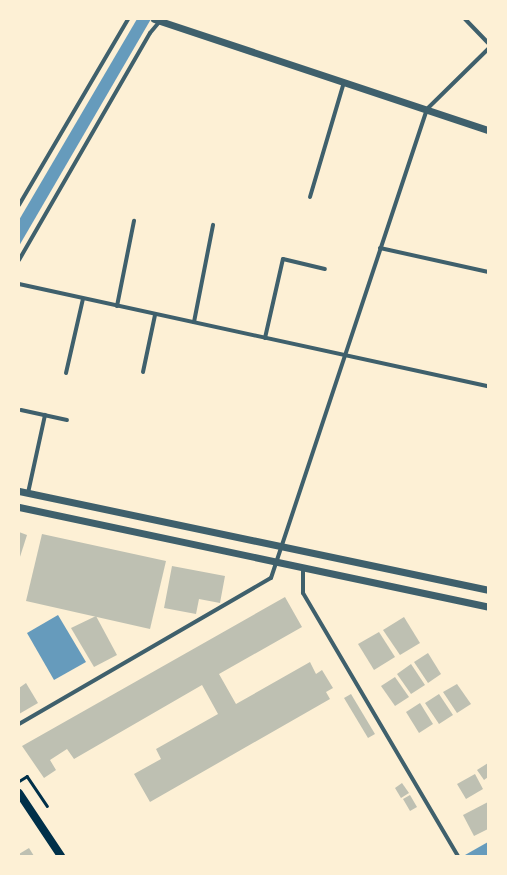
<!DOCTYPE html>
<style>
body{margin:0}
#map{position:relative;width:507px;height:875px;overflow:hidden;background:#fdf0d5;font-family:"IBM Plex Sans",sans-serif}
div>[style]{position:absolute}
.water>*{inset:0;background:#669bbc}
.building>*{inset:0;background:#bec0b2}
.path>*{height:2.5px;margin:-1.25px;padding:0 1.25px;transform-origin:1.25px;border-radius:1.25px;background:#003049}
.minor>*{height:4px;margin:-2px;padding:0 2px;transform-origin:2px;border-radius:2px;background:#3f606c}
.tertiary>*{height:7px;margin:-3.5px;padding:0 3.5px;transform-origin:3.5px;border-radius:3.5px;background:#3f606c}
.secondary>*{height:8px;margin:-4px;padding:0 4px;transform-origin:4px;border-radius:4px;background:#003049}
span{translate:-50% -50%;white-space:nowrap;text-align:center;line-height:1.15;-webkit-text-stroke:3px #fdf0d5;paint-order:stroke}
.frame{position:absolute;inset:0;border:20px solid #fdf0d5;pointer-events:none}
</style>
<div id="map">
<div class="water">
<i style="clip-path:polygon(137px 19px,151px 19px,19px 246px,19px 220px)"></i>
<i style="clip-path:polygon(58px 615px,86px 662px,54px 680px,27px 633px)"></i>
<i style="clip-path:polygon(488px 842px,488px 855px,465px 856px,465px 855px)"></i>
</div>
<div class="building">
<i style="clip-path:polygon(19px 532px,27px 535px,19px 560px)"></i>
<i style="clip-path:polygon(42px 534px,166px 561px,150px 629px,26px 601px)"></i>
<i style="clip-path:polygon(172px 566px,225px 576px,220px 603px,199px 599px,196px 614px,164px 608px)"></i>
<i style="clip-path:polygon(285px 597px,302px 627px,219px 674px,236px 704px,310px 662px,316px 674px,322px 670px,333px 688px,326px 692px,330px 699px,150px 802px,134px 774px,161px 759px,156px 749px,218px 714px,202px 685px,74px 759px,67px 749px,50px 760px,56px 770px,44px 778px,22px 746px)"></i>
<i style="clip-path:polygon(96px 616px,117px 655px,94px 667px,71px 628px)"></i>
<i style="clip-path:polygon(404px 617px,420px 643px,400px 655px,383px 630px)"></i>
<i style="clip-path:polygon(379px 632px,395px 657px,374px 670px,358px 644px)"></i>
<i style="clip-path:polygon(428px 653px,441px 674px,428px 683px,414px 662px)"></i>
<i style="clip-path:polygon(411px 664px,425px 685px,411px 694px,397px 674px)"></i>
<i style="clip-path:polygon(395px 677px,409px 697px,395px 706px,381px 686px)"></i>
<i style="clip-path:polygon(26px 683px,38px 703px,19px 714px,19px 688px)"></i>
<i style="clip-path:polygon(457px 684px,471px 704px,457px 713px,443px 692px)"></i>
<i style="clip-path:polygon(351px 694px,375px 734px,368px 738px,344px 698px)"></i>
<i style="clip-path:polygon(439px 694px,453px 715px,439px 724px,425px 703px)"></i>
<i style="clip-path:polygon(420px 703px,433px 724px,419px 733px,406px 712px)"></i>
<i style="clip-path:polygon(488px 763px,488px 777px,484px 780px,477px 770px)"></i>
<i style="clip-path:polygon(475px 774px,483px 789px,466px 799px,457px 784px)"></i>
<i style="clip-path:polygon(402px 783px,409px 793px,401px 798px,395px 788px)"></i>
<i style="clip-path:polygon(410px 795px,417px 807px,410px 811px,403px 799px)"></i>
<i style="clip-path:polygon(488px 802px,488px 829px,474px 836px,463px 815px)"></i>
<i style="clip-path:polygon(29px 848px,34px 856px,19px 856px,19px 854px)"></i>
</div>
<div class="path">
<i style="left:19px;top:781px;width:9px;rotate:-32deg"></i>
<i style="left:27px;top:776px;width:36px;rotate:56deg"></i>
</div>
<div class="minor">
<i style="left:465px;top:19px;width:33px;rotate:46deg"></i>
<i style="left:310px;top:197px;width:120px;rotate:-73.5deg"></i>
<i style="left:19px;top:205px;width:216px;rotate:-59.6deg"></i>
<i style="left:380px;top:248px;width:111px;rotate:12.5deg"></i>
<i style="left:19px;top:260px;width:262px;rotate:-60deg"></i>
<i style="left:150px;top:33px;width:17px;rotate:-50deg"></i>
<i style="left:19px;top:284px;width:480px;rotate:12.3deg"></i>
<i style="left:117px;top:306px;width:87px;rotate:-78.7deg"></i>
<i style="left:194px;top:322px;width:99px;rotate:-78.9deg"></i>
<i style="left:265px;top:338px;width:81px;rotate:-77.2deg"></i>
<i style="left:283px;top:259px;width:43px;rotate:13.4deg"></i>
<i style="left:143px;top:372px;width:58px;rotate:-78.1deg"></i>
<i style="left:66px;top:373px;width:76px;rotate:-77.1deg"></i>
<i style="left:21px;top:410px;width:47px;rotate:12.3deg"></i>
<i style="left:28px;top:493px;width:80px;rotate:-77.7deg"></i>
<i style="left:303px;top:568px;width:25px;rotate:90deg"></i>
<i style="left:303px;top:593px;width:305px;rotate:59.5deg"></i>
<i style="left:19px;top:724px;width:291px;rotate:-30.1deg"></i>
<i style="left:271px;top:578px;width:494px;rotate:-71.6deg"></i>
<i style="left:427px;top:109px;width:86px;rotate:-44.5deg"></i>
</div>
<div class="tertiary">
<i style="left:154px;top:19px;width:352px;rotate:18.4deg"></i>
<i style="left:19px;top:491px;width:479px;rotate:11.9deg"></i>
<i style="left:19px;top:507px;width:480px;rotate:12deg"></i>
</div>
<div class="secondary">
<i style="left:19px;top:793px;width:76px;rotate:56.3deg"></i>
</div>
<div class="frame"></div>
</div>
